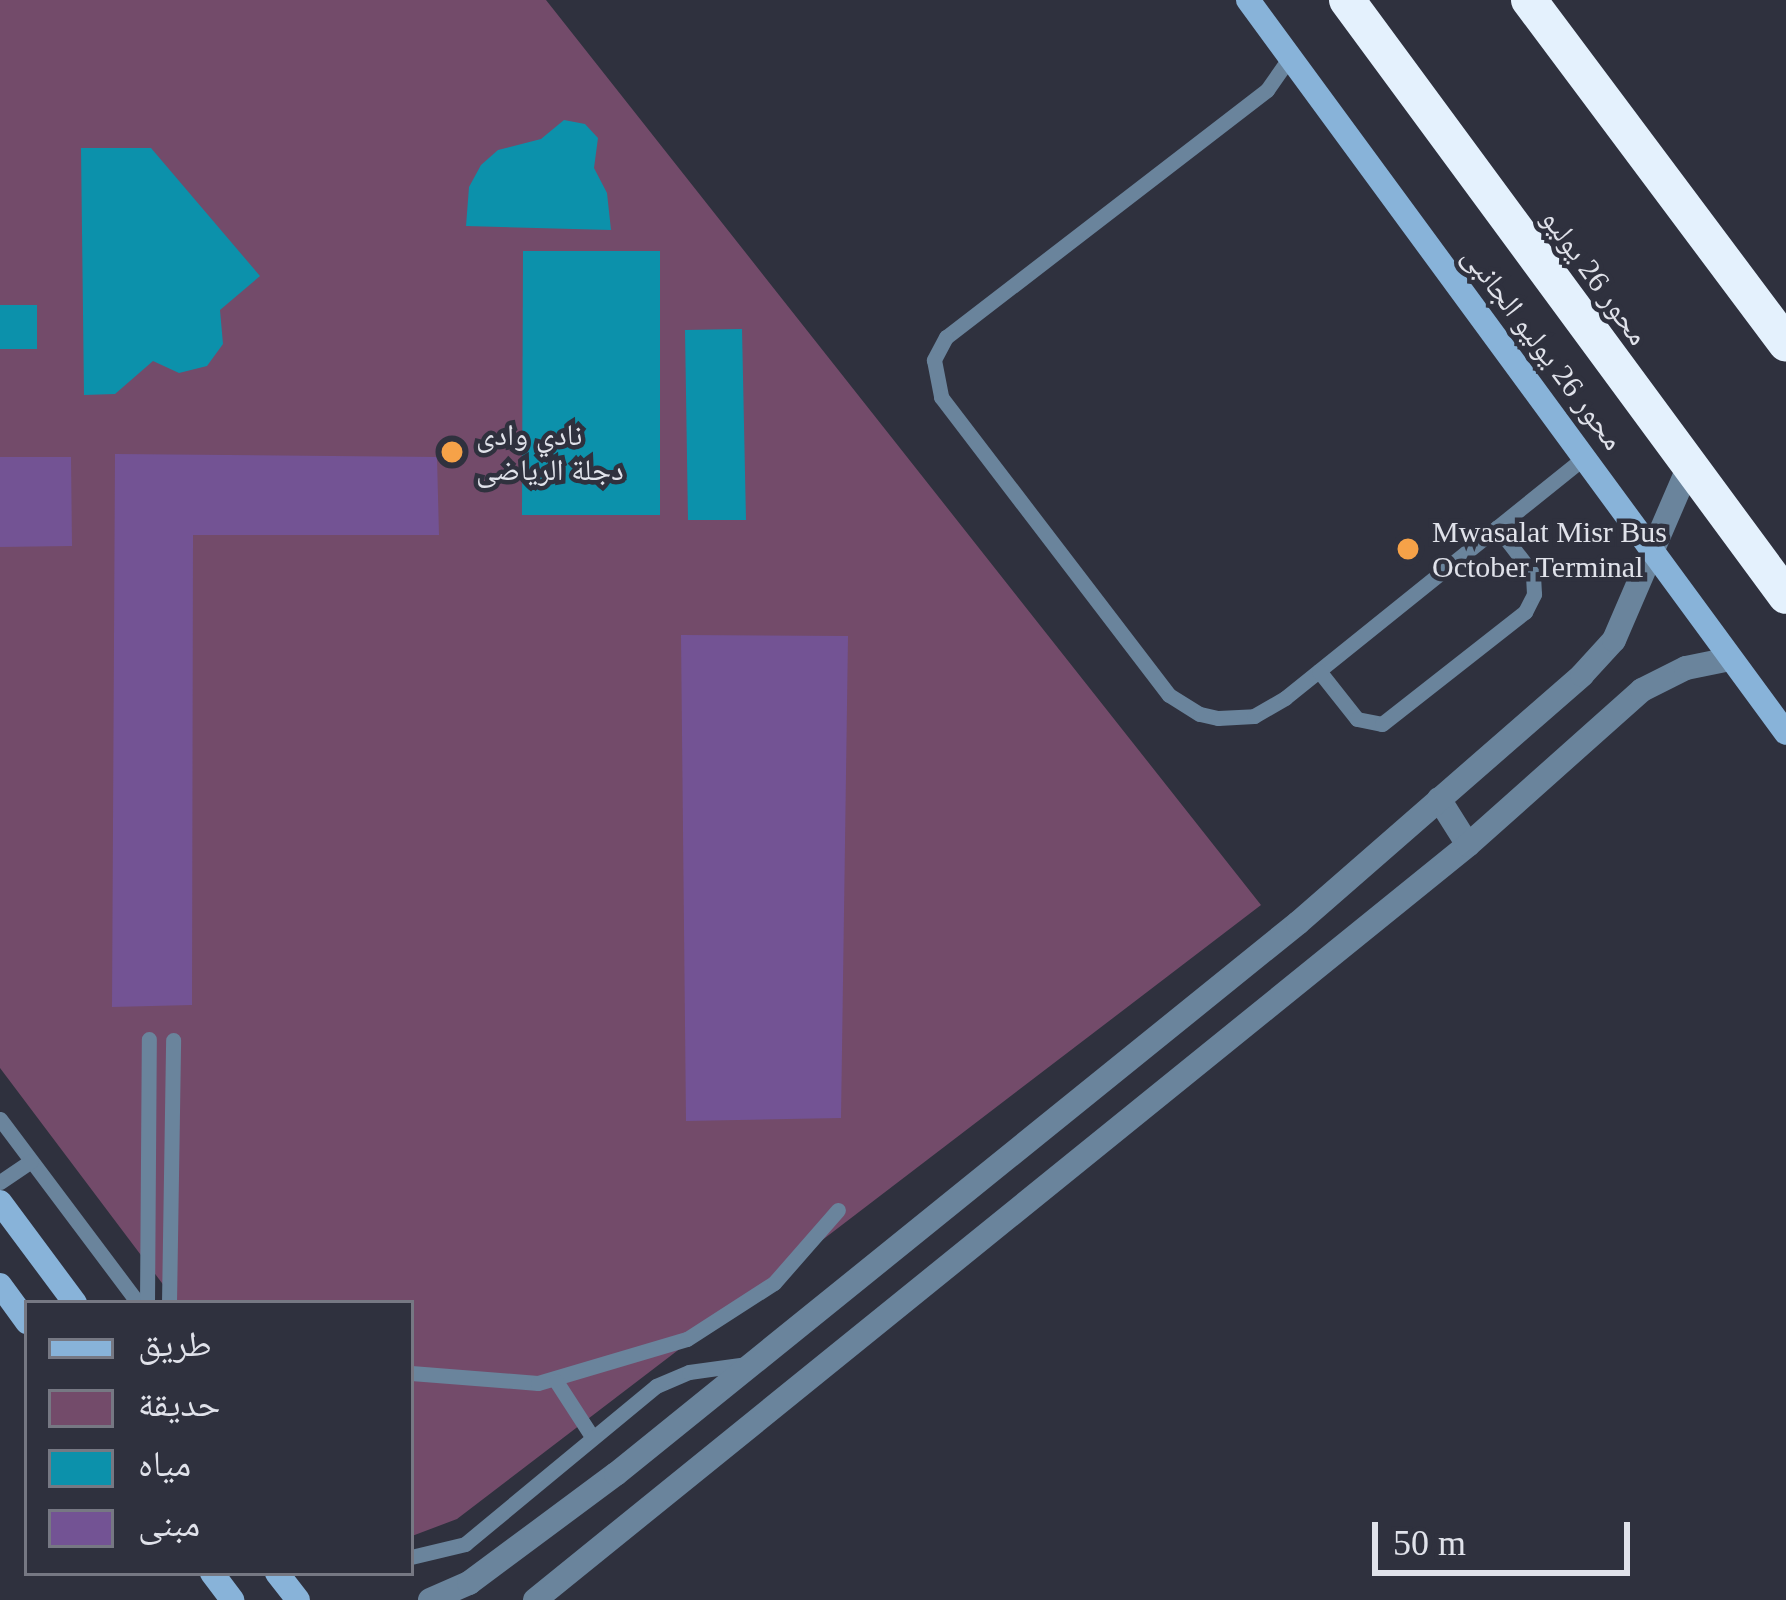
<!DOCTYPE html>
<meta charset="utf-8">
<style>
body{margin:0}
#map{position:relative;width:1786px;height:1600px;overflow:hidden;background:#2f313e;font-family:"Times New Roman","Noto Naskh Arabic",serif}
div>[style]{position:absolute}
.green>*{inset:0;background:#734b6a}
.water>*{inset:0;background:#0c91ab}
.building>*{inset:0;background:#735394}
.lane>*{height:15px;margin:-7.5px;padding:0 7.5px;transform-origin:7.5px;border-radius:7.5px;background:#6a849c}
.street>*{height:24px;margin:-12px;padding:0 12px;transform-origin:12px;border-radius:12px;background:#6a849c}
.secondary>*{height:24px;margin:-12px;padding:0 12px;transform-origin:12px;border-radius:12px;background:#88b3d9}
.highway>*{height:36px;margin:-18px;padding:0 18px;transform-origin:18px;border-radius:18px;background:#e4f1fd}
.dots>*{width:33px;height:33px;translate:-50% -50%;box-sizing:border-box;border:6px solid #2f313e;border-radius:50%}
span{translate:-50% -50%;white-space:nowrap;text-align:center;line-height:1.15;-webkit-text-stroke:9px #2f313e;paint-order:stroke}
.street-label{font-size:30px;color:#e0e2ea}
.poi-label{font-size:30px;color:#e0e2ea}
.left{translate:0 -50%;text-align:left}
.legend{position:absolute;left:24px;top:1300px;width:390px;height:276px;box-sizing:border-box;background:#2f313e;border:3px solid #767883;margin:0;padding:15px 21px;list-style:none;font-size:36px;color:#e0e2ea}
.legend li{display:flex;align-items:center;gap:24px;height:60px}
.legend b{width:60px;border:3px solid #767883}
.scale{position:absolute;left:1372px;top:1522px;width:258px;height:54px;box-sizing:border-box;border:6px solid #e0e2ea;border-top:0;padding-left:15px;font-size:36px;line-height:42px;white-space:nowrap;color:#e0e2ea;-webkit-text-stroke:9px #2f313e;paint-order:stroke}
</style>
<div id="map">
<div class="green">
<i style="clip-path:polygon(0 0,546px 0,1261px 905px,457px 1519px,412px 1536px,411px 1303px,177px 1303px,0 1068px)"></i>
</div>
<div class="water">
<i style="clip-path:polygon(564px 120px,585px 124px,598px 138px,594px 168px,607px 193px,611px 230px,466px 226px,469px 187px,481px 165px,498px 150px,541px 139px)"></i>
<i style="clip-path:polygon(81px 148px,151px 148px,260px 276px,220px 310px,223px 344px,207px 366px,179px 373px,153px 361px,115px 394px,84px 395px)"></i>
<i style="clip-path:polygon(523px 251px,660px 251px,660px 515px,522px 515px)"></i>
<i style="clip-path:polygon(0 305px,37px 305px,37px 349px,0 349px)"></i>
<i style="clip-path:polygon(742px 329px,746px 520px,688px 520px,685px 330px)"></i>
</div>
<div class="building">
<i style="clip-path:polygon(115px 454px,437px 457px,439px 535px,193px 535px,192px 1005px,112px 1007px)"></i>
<i style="clip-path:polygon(0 457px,71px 457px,72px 546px,0 547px)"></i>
<i style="clip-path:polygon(681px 635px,848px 636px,841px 1118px,686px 1121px)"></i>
</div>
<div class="lane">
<i style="left:1290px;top:57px;width:40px;rotate:124.9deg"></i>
<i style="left:1267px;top:90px;width:405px;rotate:142.4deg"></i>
<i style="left:946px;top:337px;width:26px;rotate:118deg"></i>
<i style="left:934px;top:360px;width:38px;rotate:79deg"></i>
<i style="left:941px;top:397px;width:375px;rotate:52.6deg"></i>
<i style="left:1169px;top:695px;width:36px;rotate:32deg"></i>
<i style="left:1200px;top:714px;width:18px;rotate:13deg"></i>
<i style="left:1218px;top:718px;width:36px;rotate:-3deg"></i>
<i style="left:1254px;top:716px;width:36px;rotate:-30deg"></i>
<i style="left:1285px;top:698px;width:386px;rotate:-38.8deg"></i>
<i style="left:1319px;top:671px;width:61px;rotate:51.6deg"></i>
<i style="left:1357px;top:719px;width:25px;rotate:11deg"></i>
<i style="left:1382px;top:724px;width:182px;rotate:-38.1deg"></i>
<i style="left:1525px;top:612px;width:20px;rotate:-63deg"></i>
<i style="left:1534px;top:594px;width:20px;rotate:-93deg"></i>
<i style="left:1533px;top:574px;width:59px;rotate:-127.5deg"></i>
<i style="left:0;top:1119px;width:230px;rotate:53.1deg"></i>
<i style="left:0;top:1182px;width:37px;rotate:-34deg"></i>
<i style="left:147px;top:1303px;width:264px;rotate:-89.6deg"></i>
<i style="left:169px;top:1303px;width:263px;rotate:-89.1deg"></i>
<i style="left:411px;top:1373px;width:127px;rotate:4.5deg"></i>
<i style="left:538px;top:1383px;width:155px;rotate:-16.5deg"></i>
<i style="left:687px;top:1339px;width:103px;rotate:-32.8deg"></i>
<i style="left:774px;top:1283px;width:97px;rotate:-48.8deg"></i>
<i style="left:556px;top:1381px;width:64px;rotate:57.1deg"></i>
<i style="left:411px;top:1557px;width:56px;rotate:-13.5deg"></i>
<i style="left:465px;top:1544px;width:248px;rotate:-39.6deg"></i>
<i style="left:656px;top:1386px;width:36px;rotate:-23deg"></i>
<i style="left:689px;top:1372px;width:59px;rotate:-7.9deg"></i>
</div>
<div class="street">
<i style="left:1439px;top:799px;width:54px;rotate:57.8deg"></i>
<i style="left:430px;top:1600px;width:43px;rotate:-23.6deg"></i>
<i style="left:469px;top:1583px;width:183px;rotate:-36.6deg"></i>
<i style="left:616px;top:1474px;width:877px;rotate:-38.94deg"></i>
<i style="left:1298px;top:923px;width:377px;rotate:-41.1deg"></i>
<i style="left:1582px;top:675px;width:47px;rotate:-47.6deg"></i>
<i style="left:1614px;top:640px;width:189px;rotate:-66.7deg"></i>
<i style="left:535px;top:1600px;width:1200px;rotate:-38.98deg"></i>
<i style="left:1468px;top:845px;width:233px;rotate:-41.7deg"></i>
<i style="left:1642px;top:690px;width:49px;rotate:-26.6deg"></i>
<i style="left:1686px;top:668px;width:45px;rotate:-11.6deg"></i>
</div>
<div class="secondary">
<i style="left:1248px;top:0;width:909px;rotate:53.72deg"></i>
<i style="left:0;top:1202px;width:126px;rotate:53.4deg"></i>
<i style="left:0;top:1285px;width:46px;rotate:53.9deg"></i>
<i style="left:212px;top:1573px;width:34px;rotate:53deg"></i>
<i style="left:277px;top:1573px;width:34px;rotate:52deg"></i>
</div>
<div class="highway">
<i style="left:1347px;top:0;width:740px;rotate:53.63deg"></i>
<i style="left:1529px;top:0;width:429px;rotate:53.2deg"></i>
</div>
<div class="dots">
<i style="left:452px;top:452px;background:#f6a248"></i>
<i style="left:1408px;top:549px;background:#f6a248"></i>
</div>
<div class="street-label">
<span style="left:1595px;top:277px;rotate:54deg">محور 26 يوليو</span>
<span style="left:1543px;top:348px;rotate:53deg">محور 26 يوليو الجانبى</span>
</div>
<div class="poi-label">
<span class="left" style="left:476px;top:452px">نادي وادى<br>دجلة الرياضى</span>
<span class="left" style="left:1432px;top:549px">Mwasalat Misr Bus<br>October Terminal</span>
</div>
<ul class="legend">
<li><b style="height:15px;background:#88b3d9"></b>طريق</li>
<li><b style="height:33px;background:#734b6a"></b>حديقة</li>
<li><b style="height:33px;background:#0c91ab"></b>مياه</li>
<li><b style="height:33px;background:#735394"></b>مبنى</li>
</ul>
<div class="scale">50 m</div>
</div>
